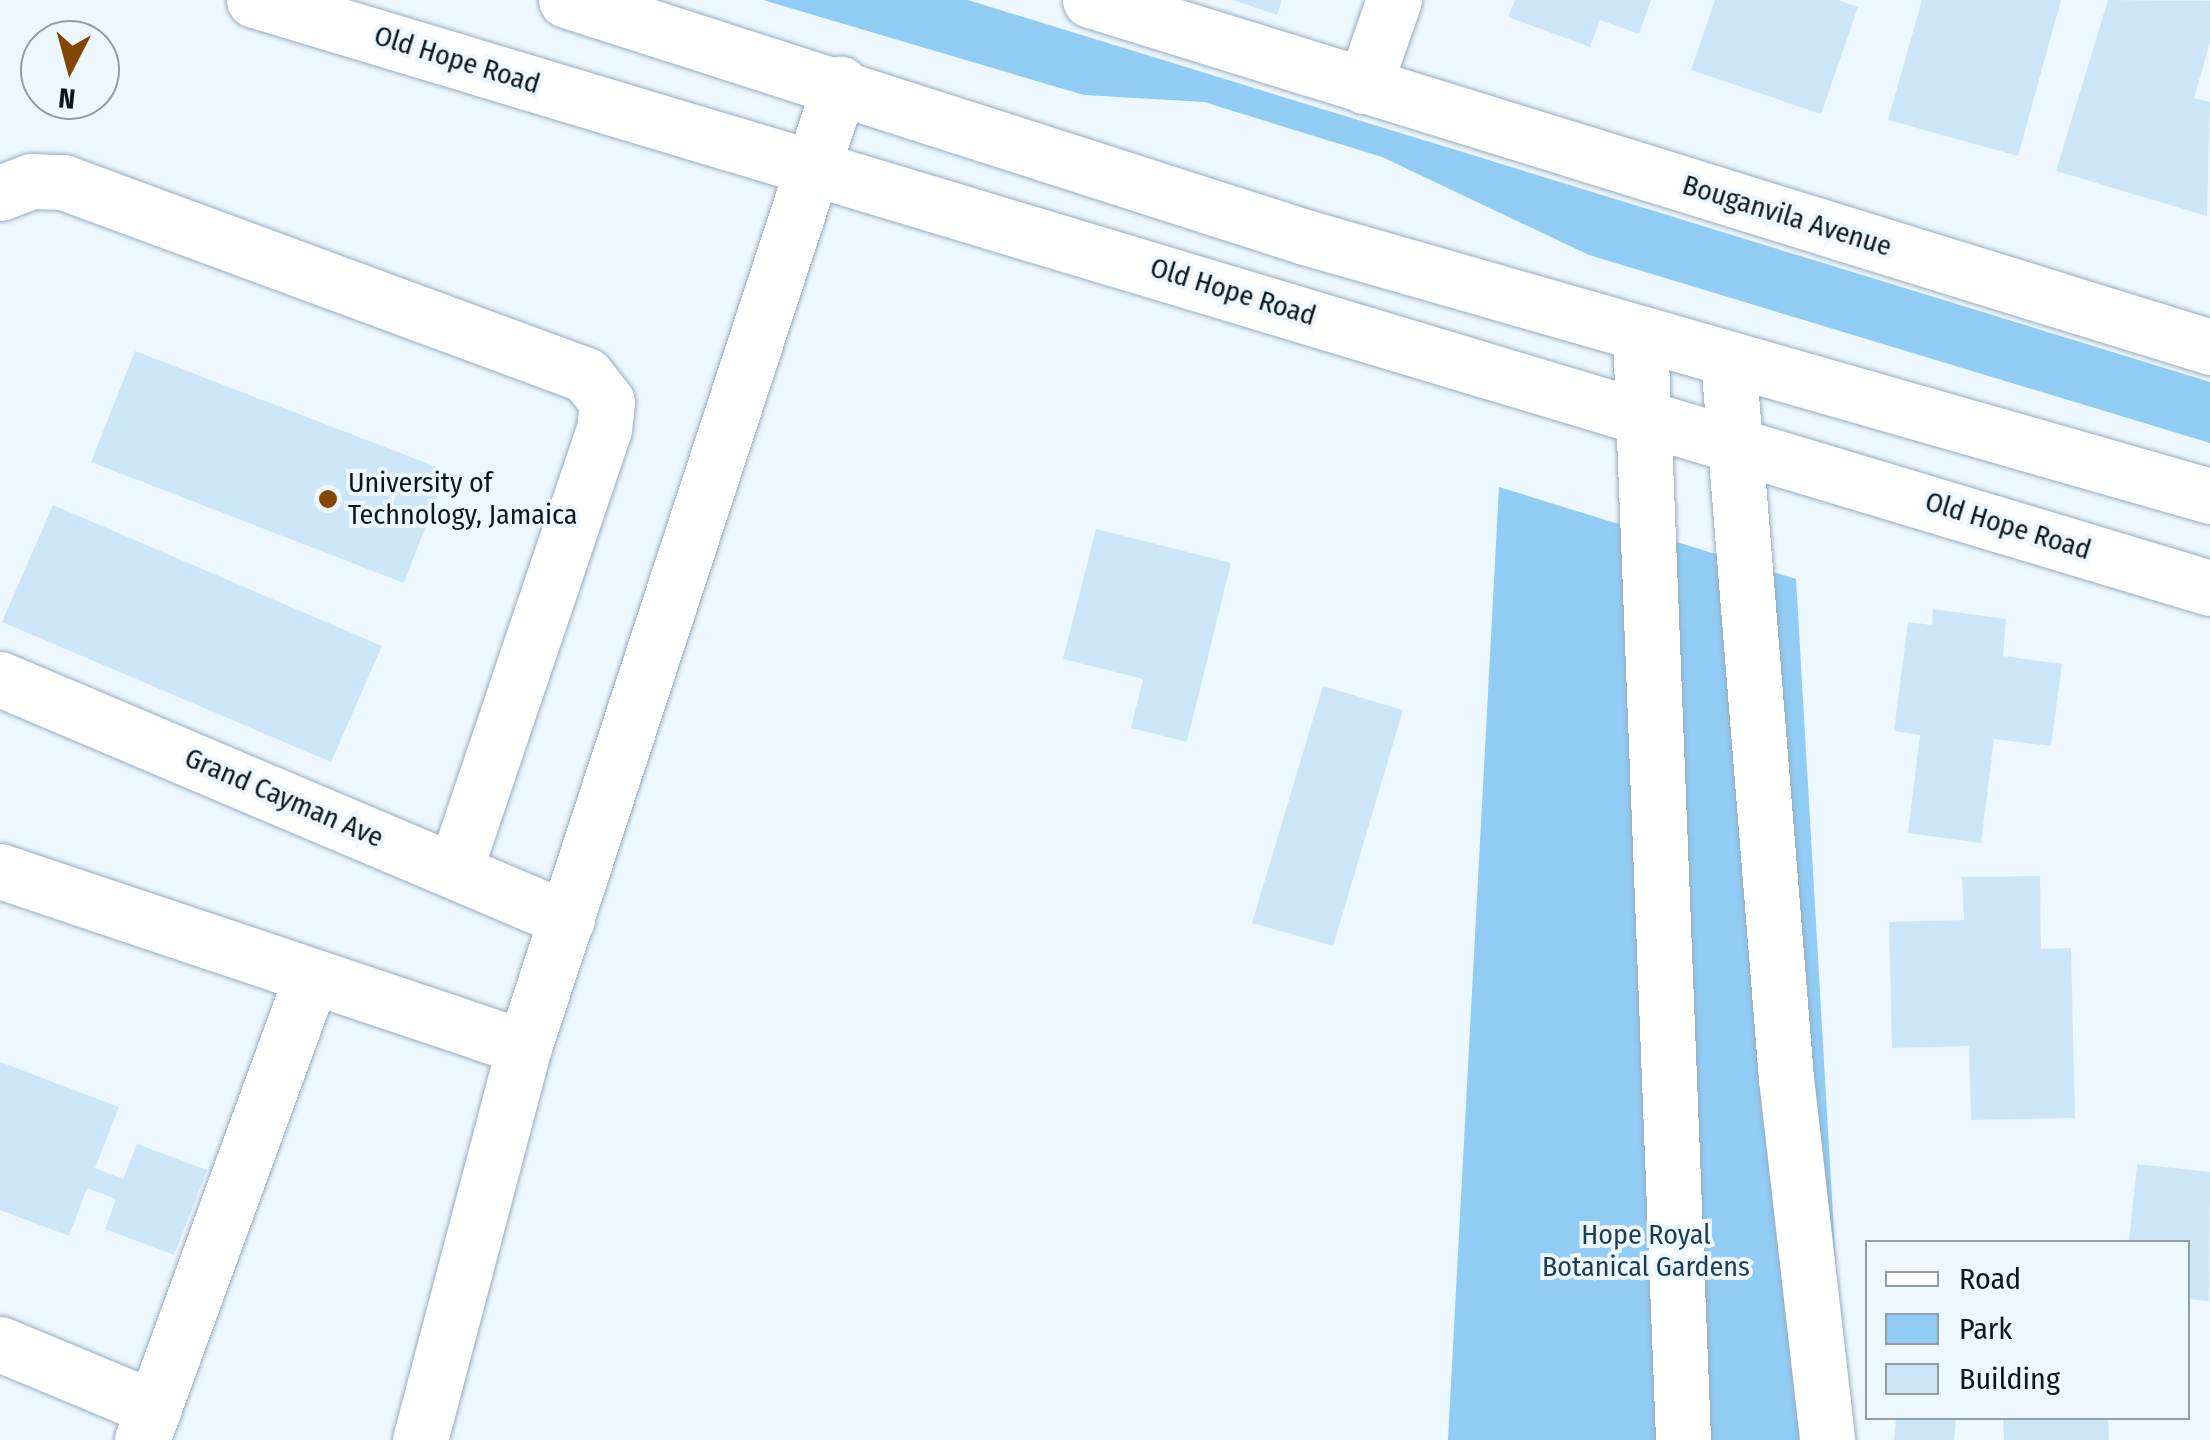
<!DOCTYPE html>
<style>
body{margin:0}
#map{position:relative;width:2210px;height:1440px;overflow:hidden;background:#edf7ff;font-family:"Fira Sans Condensed",sans-serif}
div>[style]{position:absolute}
.green>*{inset:0;background:#91ccf4}
.building>*{inset:0;background:#cce6f8}
.roads{filter:drop-shadow(0 0 2px #95adbf) drop-shadow(0 0 2px #95adbf)}
.minor>*{height:55px;margin:-27.5px;padding:0 27.5px;transform-origin:27.5px;border-radius:27.5px;background:#fff}
.major>*{height:55px;margin:-27.5px;padding:0 27.5px;transform-origin:27.5px;border-radius:27.5px;background:#fff}
.dots>*{width:28px;height:28px;translate:-50% -50%;box-sizing:border-box;border:5px solid #edf7ff;border-radius:50%}
span{translate:-50% -50%;white-space:nowrap;text-align:center;line-height:1.15;-webkit-text-stroke:8px #edf7ff;paint-order:stroke}
.street-label{font-size:28px;color:#0d171d}
.poi-label{font-size:28px;color:#0d171d}
.left{translate:0 -50%;text-align:left}
.park-label{font-size:28px;color:#1c3d51}
.legend{position:absolute;left:1865px;top:1240px;width:325px;height:180px;box-sizing:border-box;background:#edf7ff;border:2px solid #939da5;margin:0;padding:12px 18px;list-style:none;font-size:30px;color:#0d171d}
.legend li{display:flex;align-items:center;gap:20px;height:50px}
.legend b{width:50px;border:2px solid #939da5}
.north{position:absolute;left:20px;top:20px;width:100px;height:100px;box-sizing:border-box;background:#edf7ff;border:2px solid #939da5;border-radius:50%;rotate:186deg;font-size:28px;font-weight:700;line-height:40px;text-align:center;color:#0d171d}
.north::after{content:'';display:block;margin:auto;width:35px;height:45px;background:#834603;clip-path:polygon(50% 0,100% 100%,50% 72%,0 100%)}
</style>
<div id="map">
<div class="green">
<i style="clip-path:polygon(763px 0,968px 0,2210px 382px,2210px 443px,1589px 255px,1382px 157px,1204px 102px,1084px 95px)"></i>
<i style="clip-path:polygon(1499px 487px,1796px 579px,1846px 1440px,1448px 1440px)"></i>
</div>
<div class="building">
<i style="clip-path:polygon(1233px 0,1282px 0,1277px 15px)"></i>
<i style="clip-path:polygon(1515px 0,1651px 0,1639px 34px,1600px 20px,1590px 47px,1508px 17px)"></i>
<i style="clip-path:polygon(1715px 0,1838px 0,1858px 7px,1821px 114px,1691px 70px)"></i>
<i style="clip-path:polygon(1922px 0,2061px 0,2018px 156px,1888px 120px)"></i>
<i style="clip-path:polygon(2108px 0,2210px 1px,2210px 42px,2194px 98px,2210px 102px,2207px 216px,2056px 171px)"></i>
<i style="clip-path:polygon(135px 351px,447px 471px,404px 583px,91px 462px)"></i>
<i style="clip-path:polygon(53px 505px,382px 646px,331px 762px,2px 622px)"></i>
<i style="clip-path:polygon(1096px 529px,1231px 563px,1187px 742px,1131px 728px,1143px 679px,1063px 659px)"></i>
<i style="clip-path:polygon(1933px 609px,2006px 619px,2003px 656px,2062px 664px,2051px 746px,1994px 739px,1981px 843px,1908px 833px,1920px 735px,1894px 731px,1908px 622px,1932px 625px)"></i>
<i style="clip-path:polygon(1323px 686px,1403px 710px,1333px 946px,1252px 923px)"></i>
<i style="clip-path:polygon(2040px 876px,2041px 949px,2071px 948px,2075px 1118px,1971px 1120px,1969px 1046px,1892px 1048px,1889px 922px,1964px 920px,1962px 877px)"></i>
<i style="clip-path:polygon(0 1062px,119px 1107px,95px 1168px,123px 1179px,137px 1144px,207px 1170px,174px 1255px,105px 1229px,116px 1199px,87px 1188px,69px 1236px,0 1210px)"></i>
<i style="clip-path:polygon(2137px 1164px,2210px 1172px,2209px 1301px,2188px 1299px,2188px 1242px,2129px 1242px)"></i>
<i style="clip-path:polygon(1896px 1418px,1956px 1418px,1954px 1440px,1894px 1440px)"></i>
<i style="clip-path:polygon(2003px 1418px,2108px 1418px,2109px 1440px,2004px 1440px)"></i>
</div>
<div class="roads">
<div class="minor">
<i style="left:1090px;top:0;width:1173px;rotate:17.21deg"></i>
<i style="left:1364px;top:86px;width:91px;rotate:-70.8deg"></i>
<i style="left:0;top:193px;width:33px;rotate:-21deg"></i>
<i style="left:31px;top:181px;width:32px;rotate:2deg"></i>
<i style="left:63px;top:182px;width:557px;rotate:20.26deg"></i>
<i style="left:586px;top:375px;width:34px;rotate:52deg"></i>
<i style="left:607px;top:402px;width:27px;rotate:96deg"></i>
<i style="left:604px;top:429px;width:465px;rotate:108.7deg"></i>
<i style="left:1640px;top:334px;width:1107px;rotate:87.77deg"></i>
<i style="left:1728px;top:359px;width:721px;rotate:85.39deg"></i>
<i style="left:1786px;top:1078px;width:364px;rotate:83.5deg"></i>
<i style="left:0;top:679px;width:616px;rotate:22.94deg"></i>
<i style="left:0;top:871px;width:553px;rotate:18.57deg"></i>
<i style="left:0;top:1344px;width:167px;rotate:22.6deg"></i>
<i style="left:142px;top:1440px;width:494px;rotate:-69.9deg"></i>
<i style="left:420px;top:1440px;width:407px;rotate:-75.2deg"></i>
<i style="left:524px;top:1047px;width:1014px;rotate:-71.83deg"></i>
</div>
<div class="major">
<i style="left:254px;top:0;width:2042px;rotate:16.73deg"></i>
<i style="left:566px;top:0;width:776px;rotate:17.78deg"></i>
<i style="left:1305px;top:237px;width:941px;rotate:15.97deg"></i>
</div>
</div>
<div class="dots">
<i style="left:328px;top:499px;background:#834603"></i>
</div>
<div class="street-label">
<span style="left:457px;top:60px;rotate:17deg">Old Hope Road</span>
<span style="left:1787px;top:216px;rotate:17deg">Bouganvila Avenue</span>
<span style="left:1233px;top:292px;rotate:17deg">Old Hope Road</span>
<span style="left:2008px;top:526px;rotate:17deg">Old Hope Road</span>
<span style="left:284px;top:798px;rotate:23deg">Grand Cayman Ave</span>
</div>
<div class="poi-label">
<span class="left" style="left:348px;top:499px">University of<br>Technology, Jamaica</span>
</div>
<div class="park-label">
<span style="left:1646px;top:1251px">Hope Royal<br>Botanical Gardens</span>
</div>
<ul class="legend">
<li><b style="height:12px;background:#fff"></b>Road</li>
<li><b style="height:28px;background:#91ccf4"></b>Park</li>
<li><b style="height:28px;background:#cce6f8"></b>Building</li>
</ul>
<div class="north">N</div>
</div>
